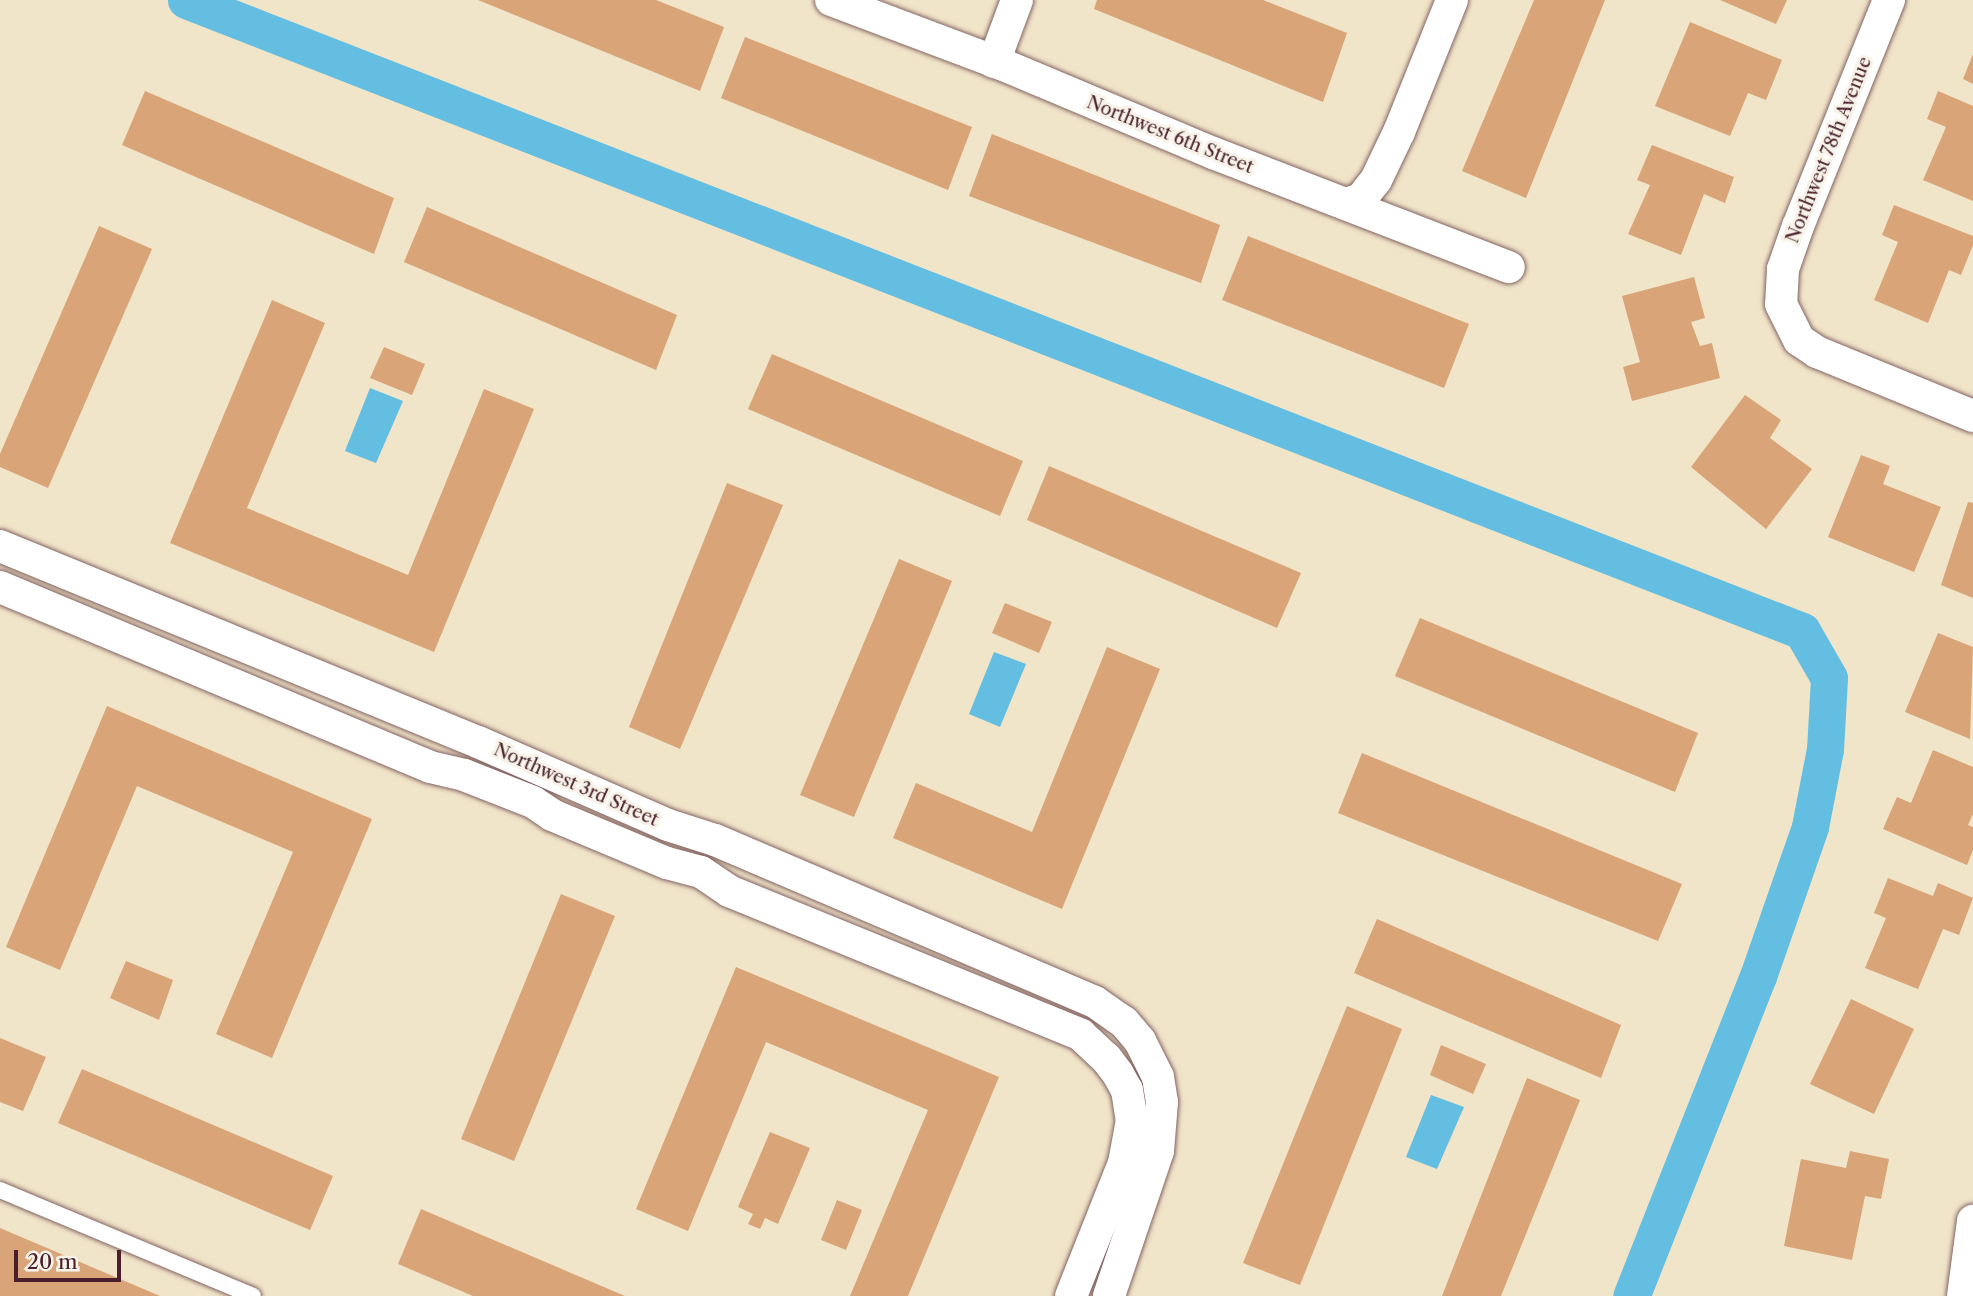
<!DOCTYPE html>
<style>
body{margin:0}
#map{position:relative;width:1973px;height:1296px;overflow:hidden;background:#f0e4c9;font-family:"Libre Caslon Text",serif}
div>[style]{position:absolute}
.water>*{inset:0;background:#63bee1}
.canal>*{height:37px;margin:-18.5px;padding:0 18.5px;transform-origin:18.5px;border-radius:18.5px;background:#63bee1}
.building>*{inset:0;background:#d9a578}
.roads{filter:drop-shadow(0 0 2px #846462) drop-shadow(0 0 2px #846462)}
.service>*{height:16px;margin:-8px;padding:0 8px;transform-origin:8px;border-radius:8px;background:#fff}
.minor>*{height:32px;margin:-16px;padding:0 16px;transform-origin:16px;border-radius:16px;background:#fff}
span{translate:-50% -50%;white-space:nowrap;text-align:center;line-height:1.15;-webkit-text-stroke:6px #f7f3e8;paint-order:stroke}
.street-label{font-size:18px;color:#4a1f2b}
.scale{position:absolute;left:14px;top:1250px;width:107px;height:32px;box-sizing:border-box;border:4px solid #4a1f2b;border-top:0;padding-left:9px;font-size:21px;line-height:24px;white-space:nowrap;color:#4a1f2b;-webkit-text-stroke:5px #f7f3e8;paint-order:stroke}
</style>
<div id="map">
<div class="water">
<i style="clip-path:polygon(370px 388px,403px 401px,376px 463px,345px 451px)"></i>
<i style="clip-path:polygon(994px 652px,1026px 664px,1000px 727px,969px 714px)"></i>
<i style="clip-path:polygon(1431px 1095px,1464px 1107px,1437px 1169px,1406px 1157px)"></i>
</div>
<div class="canal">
<i style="left:186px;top:0;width:1735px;rotate:21.33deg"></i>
<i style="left:1802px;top:631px;width:54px;rotate:60.1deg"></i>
<i style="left:1829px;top:678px;width:71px;rotate:93.2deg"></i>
<i style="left:1825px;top:749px;width:79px;rotate:100.9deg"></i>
<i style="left:1810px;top:827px;width:158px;rotate:109.2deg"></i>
<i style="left:1758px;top:976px;width:344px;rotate:111.6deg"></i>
</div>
<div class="building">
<i style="clip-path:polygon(478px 0,656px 0,724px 27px,700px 91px)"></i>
<i style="clip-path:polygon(1097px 0,1263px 0,1347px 33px,1323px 102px,1094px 9px)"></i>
<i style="clip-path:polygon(1534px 0,1605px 0,1526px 198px,1462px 171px)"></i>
<i style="clip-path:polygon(1720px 0,1787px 0,1776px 24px)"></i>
<i style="clip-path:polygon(1690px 22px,1782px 60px,1766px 100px,1748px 93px,1730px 136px,1655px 106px)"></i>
<i style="clip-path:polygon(745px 37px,972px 127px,948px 190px,721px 98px)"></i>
<i style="clip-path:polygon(1973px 54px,1973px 84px,1963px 79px)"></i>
<i style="clip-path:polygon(145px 91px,394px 198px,374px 254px,122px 145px)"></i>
<i style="clip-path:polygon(1938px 91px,1973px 106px,1973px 201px,1923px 180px,1946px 127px,1927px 119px)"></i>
<i style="clip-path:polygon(992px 134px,1220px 225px,1201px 283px,969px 196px)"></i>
<i style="clip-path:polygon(1652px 145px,1734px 177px,1725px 203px,1704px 194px,1681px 255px,1628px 234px,1650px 185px,1637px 180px)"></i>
<i style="clip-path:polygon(1894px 205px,1973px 236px,1973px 245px,1961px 275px,1949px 270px,1928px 323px,1874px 300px,1898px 242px,1882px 235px)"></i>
<i style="clip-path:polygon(427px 207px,677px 315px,656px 370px,404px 262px)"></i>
<i style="clip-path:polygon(99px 226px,152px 249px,48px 488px,0 467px,0 454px)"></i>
<i style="clip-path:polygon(1248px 236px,1469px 324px,1444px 388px,1222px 300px)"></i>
<i style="clip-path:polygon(1694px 277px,1705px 318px,1691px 322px,1700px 346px,1712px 343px,1720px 378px,1632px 401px,1623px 367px,1640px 362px,1622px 296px)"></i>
<i style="clip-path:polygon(272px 300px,325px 323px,247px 508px,408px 575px,484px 389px,534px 409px,434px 652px,170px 543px)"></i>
<i style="clip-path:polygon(384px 347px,425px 364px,412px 395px,370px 378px)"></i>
<i style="clip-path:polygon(772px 354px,1023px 461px,1000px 516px,748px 409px)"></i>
<i style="clip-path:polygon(1745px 395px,1781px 420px,1770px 438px,1812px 469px,1766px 529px,1691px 467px)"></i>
<i style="clip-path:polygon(1861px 455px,1890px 466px,1883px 484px,1941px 507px,1914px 572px,1828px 537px)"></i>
<i style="clip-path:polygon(1049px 466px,1301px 573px,1277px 628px,1027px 520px)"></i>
<i style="clip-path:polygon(727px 483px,783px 505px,680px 749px,629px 727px)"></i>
<i style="clip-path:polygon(1968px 502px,1973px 503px,1973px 598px,1941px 585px)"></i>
<i style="clip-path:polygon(899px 559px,952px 581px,854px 817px,800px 795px)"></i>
<i style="clip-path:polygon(1005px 603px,1052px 622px,1039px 653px,992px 633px)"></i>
<i style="clip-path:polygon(1420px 618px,1698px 733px,1675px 792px,1395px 676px)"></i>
<i style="clip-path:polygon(1938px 633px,1973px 647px,1970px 739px,1905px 712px)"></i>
<i style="clip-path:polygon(1107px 647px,1160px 669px,1062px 909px,893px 838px,916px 783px,1032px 832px)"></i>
<i style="clip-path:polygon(107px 706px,372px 819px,272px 1058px,216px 1034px,293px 852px,137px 786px,60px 970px,6px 947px)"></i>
<i style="clip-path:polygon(1933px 750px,1973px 767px,1973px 814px,1968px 825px,1973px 827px,1973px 850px,1967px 865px,1883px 829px,1897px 797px,1911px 803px)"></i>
<i style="clip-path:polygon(1362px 753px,1682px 884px,1658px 941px,1338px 813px)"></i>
<i style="clip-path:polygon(1888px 878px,1933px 896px,1938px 883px,1973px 898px,1959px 935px,1943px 929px,1918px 989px,1865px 968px,1886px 918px,1874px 913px)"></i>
<i style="clip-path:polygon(561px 894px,615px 916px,514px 1161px,461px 1139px)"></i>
<i style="clip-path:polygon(1377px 919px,1621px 1025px,1601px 1078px,1354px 973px)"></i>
<i style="clip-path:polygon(126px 961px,173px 980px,159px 1020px,110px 998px)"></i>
<i style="clip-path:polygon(736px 967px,999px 1077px,908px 1296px,850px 1296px,928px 1110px,766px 1042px,688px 1231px,636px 1209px)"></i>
<i style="clip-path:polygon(1851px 999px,1914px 1029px,1874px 1114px,1810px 1084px)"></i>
<i style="clip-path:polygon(1347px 1006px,1402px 1029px,1300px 1285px,1243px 1263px)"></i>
<i style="clip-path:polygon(0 1038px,46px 1057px,23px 1111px,0 1102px)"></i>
<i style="clip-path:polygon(1441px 1045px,1486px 1064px,1473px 1094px,1430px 1075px)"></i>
<i style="clip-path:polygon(82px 1069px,333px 1176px,310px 1230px,58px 1123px)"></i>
<i style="clip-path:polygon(1527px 1078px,1580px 1100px,1501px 1296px,1442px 1296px)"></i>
<i style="clip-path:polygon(770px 1132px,810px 1148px,778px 1224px,765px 1218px,760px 1229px,748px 1224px,753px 1214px,738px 1207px)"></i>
<i style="clip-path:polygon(1850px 1151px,1889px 1159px,1881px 1199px,1865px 1196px,1852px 1260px,1784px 1246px,1801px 1159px,1846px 1168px)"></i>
<i style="clip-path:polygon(837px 1200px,862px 1210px,846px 1250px,821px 1240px)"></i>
<i style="clip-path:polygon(421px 1209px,625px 1296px,473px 1296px,398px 1264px)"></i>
<i style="clip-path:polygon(0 1228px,160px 1296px,0 1296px)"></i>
</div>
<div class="roads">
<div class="service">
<i style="left:0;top:1190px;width:274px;rotate:22.7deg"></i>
</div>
<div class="minor">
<i style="left:831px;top:0;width:182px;rotate:20.6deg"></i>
<i style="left:1001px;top:64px;width:230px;rotate:22.8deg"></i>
<i style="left:1213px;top:153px;width:317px;rotate:21.1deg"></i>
<i style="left:1889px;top:0;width:244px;rotate:111.9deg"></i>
<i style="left:1798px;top:226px;width:46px;rotate:109.2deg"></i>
<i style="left:1783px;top:269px;width:35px;rotate:93deg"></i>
<i style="left:1781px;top:304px;width:40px;rotate:63.4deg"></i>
<i style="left:1799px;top:340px;width:22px;rotate:34deg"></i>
<i style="left:1817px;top:352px;width:169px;rotate:22.3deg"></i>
<i style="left:994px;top:62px;width:66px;rotate:-69.6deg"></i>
<i style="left:1346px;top:204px;width:16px;rotate:-18deg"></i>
<i style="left:1361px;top:199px;width:24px;rotate:-52deg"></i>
<i style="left:1376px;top:180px;width:53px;rotate:-64.4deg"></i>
<i style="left:1399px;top:132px;width:142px;rotate:-68.1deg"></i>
<i style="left:0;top:546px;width:517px;rotate:22.3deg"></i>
<i style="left:478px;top:742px;width:207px;rotate:23.6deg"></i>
<i style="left:668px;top:825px;width:49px;rotate:17.7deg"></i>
<i style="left:715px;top:840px;width:413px;rotate:23.1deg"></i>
<i style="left:1095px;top:1002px;width:35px;rotate:35deg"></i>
<i style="left:1124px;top:1022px;width:25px;rotate:50deg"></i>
<i style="left:1140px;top:1041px;width:40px;rotate:63.4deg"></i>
<i style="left:1158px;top:1077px;width:25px;rotate:81deg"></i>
<i style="left:1162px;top:1102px;width:49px;rotate:94.7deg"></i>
<i style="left:1158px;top:1151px;width:153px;rotate:108.7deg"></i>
<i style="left:0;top:587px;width:466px;rotate:22.7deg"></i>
<i style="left:430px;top:767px;width:35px;rotate:13deg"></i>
<i style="left:464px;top:775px;width:74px;rotate:21.4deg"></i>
<i style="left:533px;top:802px;width:23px;rotate:34deg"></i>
<i style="left:552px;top:815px;width:125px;rotate:22.7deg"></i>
<i style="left:667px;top:863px;width:35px;rotate:15deg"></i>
<i style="left:701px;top:872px;width:34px;rotate:34deg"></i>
<i style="left:729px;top:891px;width:380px;rotate:22.2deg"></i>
<i style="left:1081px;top:1035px;width:34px;rotate:43deg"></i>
<i style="left:1106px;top:1058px;width:20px;rotate:53deg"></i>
<i style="left:1118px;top:1074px;width:18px;rotate:61deg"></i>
<i style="left:1127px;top:1090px;width:30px;rotate:81deg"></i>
<i style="left:1132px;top:1120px;width:44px;rotate:100.5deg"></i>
<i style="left:1124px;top:1163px;width:143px;rotate:111.7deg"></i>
<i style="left:1963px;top:1296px;width:76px;rotate:-82.4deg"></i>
</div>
</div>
<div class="street-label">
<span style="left:1170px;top:135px;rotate:22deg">Northwest 6th Street</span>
<span style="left:1829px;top:150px;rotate:-68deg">Northwest 78th Avenue</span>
<span style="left:576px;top:785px;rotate:24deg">Northwest 3rd Street</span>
</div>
<div class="scale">20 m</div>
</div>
